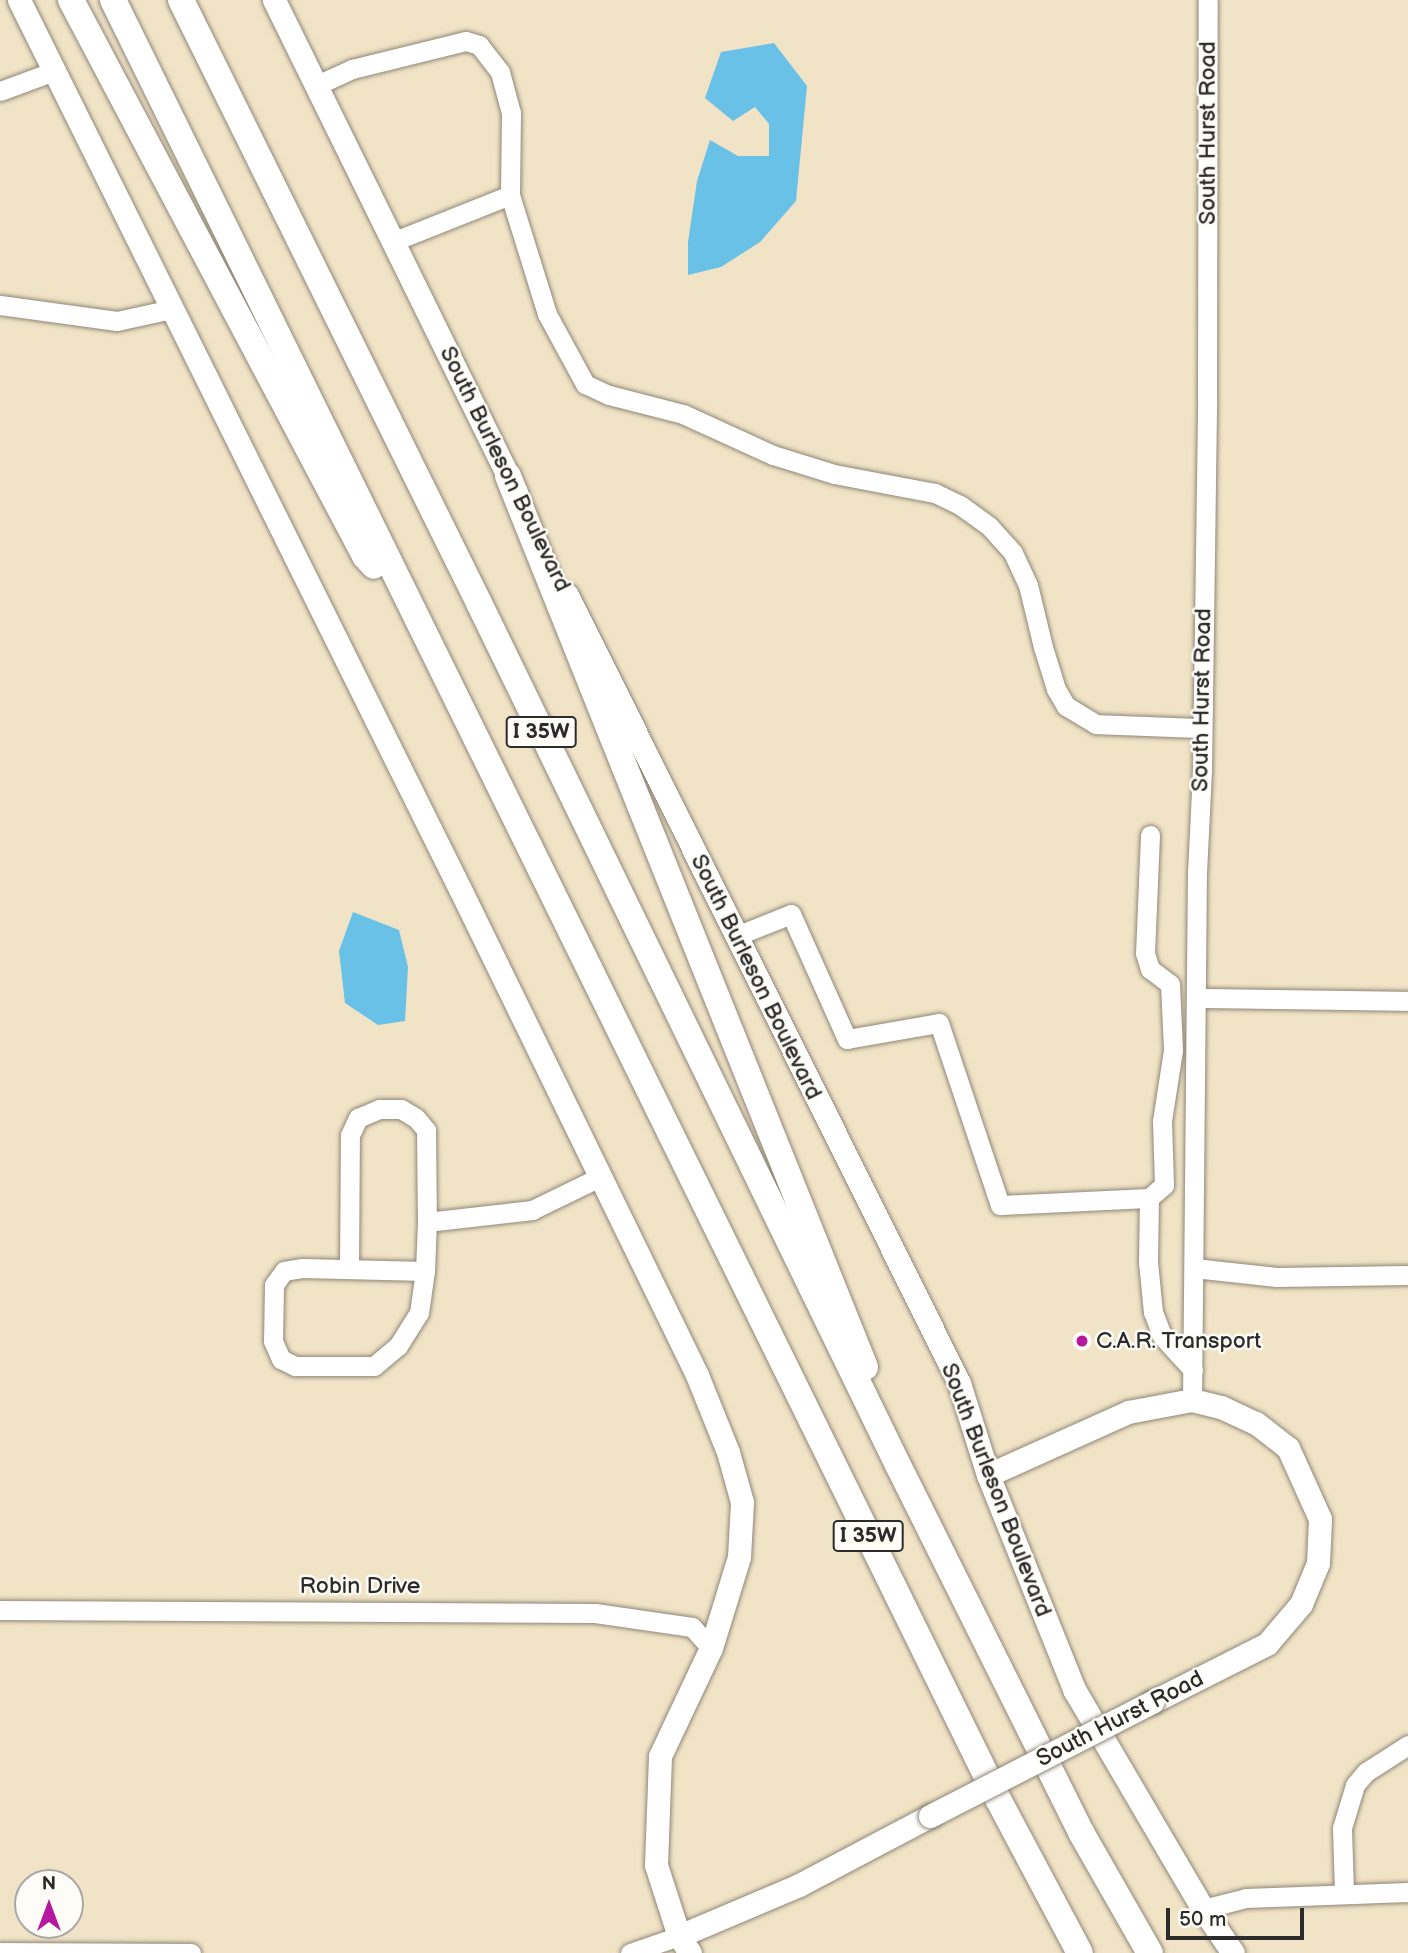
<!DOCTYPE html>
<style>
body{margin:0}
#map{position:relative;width:1408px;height:1953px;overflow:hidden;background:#f1e3c6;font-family:"Balsamiq Sans",sans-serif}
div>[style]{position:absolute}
.water>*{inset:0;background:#6ac1e7}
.roads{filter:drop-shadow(0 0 2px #8e8778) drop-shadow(0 0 2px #8e8778)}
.minor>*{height:19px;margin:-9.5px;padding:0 9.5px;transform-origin:9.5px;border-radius:9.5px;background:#fff}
.major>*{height:23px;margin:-11.5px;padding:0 11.5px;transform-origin:11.5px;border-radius:11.5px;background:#fff}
.highway>*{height:26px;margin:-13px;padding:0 13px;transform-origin:13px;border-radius:13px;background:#fff}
.bridges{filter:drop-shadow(0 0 2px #8e8778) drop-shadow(0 0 2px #8e8778)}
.major-bridge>*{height:23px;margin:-11.5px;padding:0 11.5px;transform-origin:11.5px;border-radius:11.5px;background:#fff}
.dots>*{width:19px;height:19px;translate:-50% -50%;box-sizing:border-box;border:4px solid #fdfcf7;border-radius:50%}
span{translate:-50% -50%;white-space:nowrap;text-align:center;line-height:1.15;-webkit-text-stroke:5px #fdfcf7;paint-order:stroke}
.shield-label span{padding:2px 5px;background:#fdfcf7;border:2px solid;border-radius:5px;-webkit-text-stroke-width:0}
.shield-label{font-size:21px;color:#2b2b2b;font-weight:700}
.street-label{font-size:23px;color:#2b2b2b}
.poi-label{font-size:23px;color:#2b2b2b}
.left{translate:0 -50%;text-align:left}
.north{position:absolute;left:14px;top:1869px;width:70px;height:70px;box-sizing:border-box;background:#fdfcf7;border:2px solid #a9a8a5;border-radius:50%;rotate:0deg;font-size:19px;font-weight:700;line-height:28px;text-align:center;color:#2b2b2b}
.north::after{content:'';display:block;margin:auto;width:24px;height:32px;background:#b5179e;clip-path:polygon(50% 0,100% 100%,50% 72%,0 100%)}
.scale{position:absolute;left:1166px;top:1908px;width:138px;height:32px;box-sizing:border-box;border:4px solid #2b2b2b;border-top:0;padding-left:9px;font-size:21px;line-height:24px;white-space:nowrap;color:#2b2b2b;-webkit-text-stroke:5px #fdfcf7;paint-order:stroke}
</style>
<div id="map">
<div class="water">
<i style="clip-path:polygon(774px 43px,807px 86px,796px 201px,760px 242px,721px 267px,688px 275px,688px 242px,697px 181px,710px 140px,738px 156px,769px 156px,769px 124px,755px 107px,733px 121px,705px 98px,721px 52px)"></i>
<i style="clip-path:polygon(353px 912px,399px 930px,408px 967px,405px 1021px,378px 1025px,345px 1003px,339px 951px)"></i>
</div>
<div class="roads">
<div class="minor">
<i style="left:315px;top:86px;width:41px;rotate:-24.7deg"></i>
<i style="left:352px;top:69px;width:117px;rotate:-13.8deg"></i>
<i style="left:466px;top:41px;width:14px;rotate:17deg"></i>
<i style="left:479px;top:45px;width:34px;rotate:52deg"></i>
<i style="left:500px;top:72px;width:42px;rotate:75deg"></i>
<i style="left:511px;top:113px;width:82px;rotate:90.7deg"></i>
<i style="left:510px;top:195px;width:125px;rotate:72.7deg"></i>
<i style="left:547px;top:314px;width:80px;rotate:61.5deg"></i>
<i style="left:585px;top:384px;width:26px;rotate:25deg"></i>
<i style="left:609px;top:395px;width:76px;rotate:14.4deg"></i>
<i style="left:683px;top:414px;width:99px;rotate:24.5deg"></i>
<i style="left:773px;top:455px;width:64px;rotate:17.3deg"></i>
<i style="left:834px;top:474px;width:103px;rotate:10.7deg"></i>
<i style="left:935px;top:493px;width:28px;rotate:26deg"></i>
<i style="left:960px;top:505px;width:36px;rotate:36deg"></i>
<i style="left:989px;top:526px;width:36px;rotate:48deg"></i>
<i style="left:1013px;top:553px;width:35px;rotate:65deg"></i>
<i style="left:1028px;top:585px;width:64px;rotate:76.4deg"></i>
<i style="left:1043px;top:647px;width:44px;rotate:72.8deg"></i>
<i style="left:1056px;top:689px;width:20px;rotate:60deg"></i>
<i style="left:1066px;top:706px;width:35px;rotate:31deg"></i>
<i style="left:1096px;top:724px;width:106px;rotate:2.2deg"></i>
<i style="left:0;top:91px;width:58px;rotate:-20.3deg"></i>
<i style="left:392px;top:242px;width:127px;rotate:-21.7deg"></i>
<i style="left:0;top:305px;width:118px;rotate:7.8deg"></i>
<i style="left:117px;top:321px;width:56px;rotate:-12.3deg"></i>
<i style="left:1150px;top:835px;width:118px;rotate:92.4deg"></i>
<i style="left:1145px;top:953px;width:17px;rotate:73deg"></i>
<i style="left:1150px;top:969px;width:25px;rotate:37deg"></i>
<i style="left:1170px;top:984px;width:66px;rotate:87.4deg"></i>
<i style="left:1173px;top:1050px;width:72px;rotate:98.8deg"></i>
<i style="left:1162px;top:1121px;width:64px;rotate:88.2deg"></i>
<i style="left:1164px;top:1185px;width:20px;rotate:139deg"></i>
<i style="left:1149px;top:1198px;width:64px;rotate:90.9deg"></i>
<i style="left:1148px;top:1262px;width:50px;rotate:84.3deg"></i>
<i style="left:1153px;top:1312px;width:26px;rotate:69deg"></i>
<i style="left:1162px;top:1336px;width:46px;rotate:47.6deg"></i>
<i style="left:736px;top:936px;width:59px;rotate:-21.8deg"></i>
<i style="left:791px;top:914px;width:137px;rotate:65.9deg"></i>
<i style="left:847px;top:1039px;width:93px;rotate:-9.9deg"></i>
<i style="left:939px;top:1023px;width:192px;rotate:71.5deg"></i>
<i style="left:1000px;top:1205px;width:149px;rotate:-2.7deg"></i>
<i style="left:1196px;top:998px;width:212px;rotate:0.8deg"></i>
<i style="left:1194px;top:1268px;width:83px;rotate:6.2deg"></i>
<i style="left:1277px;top:1277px;width:131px;rotate:-0.9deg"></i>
<i style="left:349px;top:1269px;width:134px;rotate:-89.6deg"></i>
<i style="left:350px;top:1135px;width:19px;rotate:-65deg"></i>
<i style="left:358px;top:1118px;width:23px;rotate:-23deg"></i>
<i style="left:379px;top:1109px;width:22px"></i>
<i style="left:401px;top:1109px;width:17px;rotate:31deg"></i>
<i style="left:416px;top:1118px;width:16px;rotate:50deg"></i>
<i style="left:426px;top:1130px;width:92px;rotate:89.4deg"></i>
<i style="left:425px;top:1271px;width:123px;rotate:-178.6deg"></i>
<i style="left:302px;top:1268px;width:18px;rotate:171deg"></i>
<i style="left:284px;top:1271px;width:17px;rotate:126deg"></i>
<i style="left:274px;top:1285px;width:56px;rotate:91deg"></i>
<i style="left:273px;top:1341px;width:20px;rotate:66deg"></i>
<i style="left:281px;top:1359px;width:16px;rotate:27deg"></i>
<i style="left:295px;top:1366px;width:79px"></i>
<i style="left:374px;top:1366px;width:31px;rotate:-40deg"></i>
<i style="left:398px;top:1346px;width:39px;rotate:-58deg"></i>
<i style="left:419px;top:1313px;width:42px;rotate:-81.9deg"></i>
<i style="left:425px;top:1271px;width:49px;rotate:-87.7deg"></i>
<i style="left:427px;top:1222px;width:106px;rotate:-6.5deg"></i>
<i style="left:532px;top:1210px;width:76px;rotate:-25.9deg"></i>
<i style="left:1192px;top:1400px;width:527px;rotate:-89.46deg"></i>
<i style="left:1197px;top:873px;width:104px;rotate:-87.2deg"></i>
<i style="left:1202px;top:769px;width:371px;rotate:-89.2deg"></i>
<i style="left:1207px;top:398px;width:398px;rotate:-89.9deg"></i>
<i style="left:0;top:1610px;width:595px;rotate:0.29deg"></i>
<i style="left:595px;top:1613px;width:98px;rotate:8.2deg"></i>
<i style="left:692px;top:1627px;width:28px;rotate:48deg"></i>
<i style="left:1344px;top:1892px;width:64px;rotate:-91.8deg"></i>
<i style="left:1342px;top:1828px;width:45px;rotate:-73.2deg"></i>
<i style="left:1355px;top:1785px;width:17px;rotate:-50deg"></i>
<i style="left:1366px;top:1772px;width:50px;rotate:-32.7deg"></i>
<i style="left:1203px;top:1909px;width:44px;rotate:-14.3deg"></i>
<i style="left:1246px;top:1898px;width:162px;rotate:-2.1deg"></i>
<i style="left:0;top:1952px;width:191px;rotate:0.3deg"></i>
<i style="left:630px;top:1953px;width:52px;rotate:-19.1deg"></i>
</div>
<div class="major">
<i style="left:19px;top:0;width:992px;rotate:63.62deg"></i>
<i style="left:460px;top:889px;width:541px;rotate:64deg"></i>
<i style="left:697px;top:1375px;width:83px;rotate:68.1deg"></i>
<i style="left:728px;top:1452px;width:52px;rotate:74.4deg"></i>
<i style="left:742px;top:1502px;width:55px;rotate:93.1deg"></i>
<i style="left:739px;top:1557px;width:95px;rotate:107.1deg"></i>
<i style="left:711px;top:1648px;width:119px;rotate:115.3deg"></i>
<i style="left:660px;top:1756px;width:109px;rotate:92.1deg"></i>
<i style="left:656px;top:1865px;width:75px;rotate:72.1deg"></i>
<i style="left:679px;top:1936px;width:20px;rotate:57deg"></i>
<i style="left:274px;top:0;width:548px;rotate:63.81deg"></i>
<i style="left:567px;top:595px;width:880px;rotate:63.55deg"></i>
<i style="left:959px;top:1383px;width:96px;rotate:72.5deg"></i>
<i style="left:988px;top:1475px;width:233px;rotate:68.1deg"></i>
<i style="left:1075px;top:1691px;width:253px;rotate:59.6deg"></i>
<i style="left:1203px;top:1909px;width:53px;rotate:55.7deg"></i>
<i style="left:988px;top:1475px;width:154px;rotate:-24.2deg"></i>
<i style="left:1128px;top:1412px;width:65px;rotate:-10.6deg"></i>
<i style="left:1192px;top:1400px;width:30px;rotate:14deg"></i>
<i style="left:1221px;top:1407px;width:38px;rotate:25deg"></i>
<i style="left:1256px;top:1423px;width:41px;rotate:38deg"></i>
<i style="left:1288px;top:1448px;width:78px;rotate:65.7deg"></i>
<i style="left:1320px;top:1519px;width:44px;rotate:92.6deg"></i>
<i style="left:1318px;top:1563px;width:44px;rotate:112.5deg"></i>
<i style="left:1301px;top:1604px;width:52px;rotate:130.4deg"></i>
<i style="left:1267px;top:1644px;width:129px;rotate:153.2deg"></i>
<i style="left:679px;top:1936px;width:130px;rotate:-23deg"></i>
<i style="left:799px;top:1885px;width:148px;rotate:-27.8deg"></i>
</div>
<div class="highway">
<i style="left:71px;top:0;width:629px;rotate:62.13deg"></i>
<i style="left:365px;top:556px;width:13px;rotate:48deg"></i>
<i style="left:113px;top:0;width:2005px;rotate:63.81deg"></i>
<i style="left:998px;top:1799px;width:174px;rotate:62deg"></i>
<i style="left:181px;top:0;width:673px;rotate:63.7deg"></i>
<i style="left:479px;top:603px;width:958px;rotate:64.08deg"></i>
<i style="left:898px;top:1465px;width:412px;rotate:63.5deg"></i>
<i style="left:1082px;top:1834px;width:137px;rotate:60.3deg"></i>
<i style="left:508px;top:476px;width:960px;rotate:68.17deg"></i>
</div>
</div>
<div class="bridges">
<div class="major-bridge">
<i style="left:930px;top:1816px;width:250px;rotate:-27.2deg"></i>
</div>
</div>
<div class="dots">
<i style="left:1082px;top:1341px;background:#b5179e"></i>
</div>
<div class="shield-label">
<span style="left:541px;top:732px">I 35W</span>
<span style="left:868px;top:1536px">I 35W</span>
</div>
<div class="street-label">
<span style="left:1208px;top:133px;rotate:-90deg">South Hurst Road</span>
<span style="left:505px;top:469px;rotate:64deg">South Burleson Boulevard</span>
<span style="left:1202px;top:700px;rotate:-89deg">South Hurst Road</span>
<span style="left:756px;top:977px;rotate:64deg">South Burleson Boulevard</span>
<span style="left:996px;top:1490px;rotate:69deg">South Burleson Boulevard</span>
<span style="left:360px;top:1586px">Robin Drive</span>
<span style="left:1120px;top:1719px;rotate:-27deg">South Hurst Road</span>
</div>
<div class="poi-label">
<span class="left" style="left:1096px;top:1341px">C.A.R. Transport</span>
</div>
<div class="north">N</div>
<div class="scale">50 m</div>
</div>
